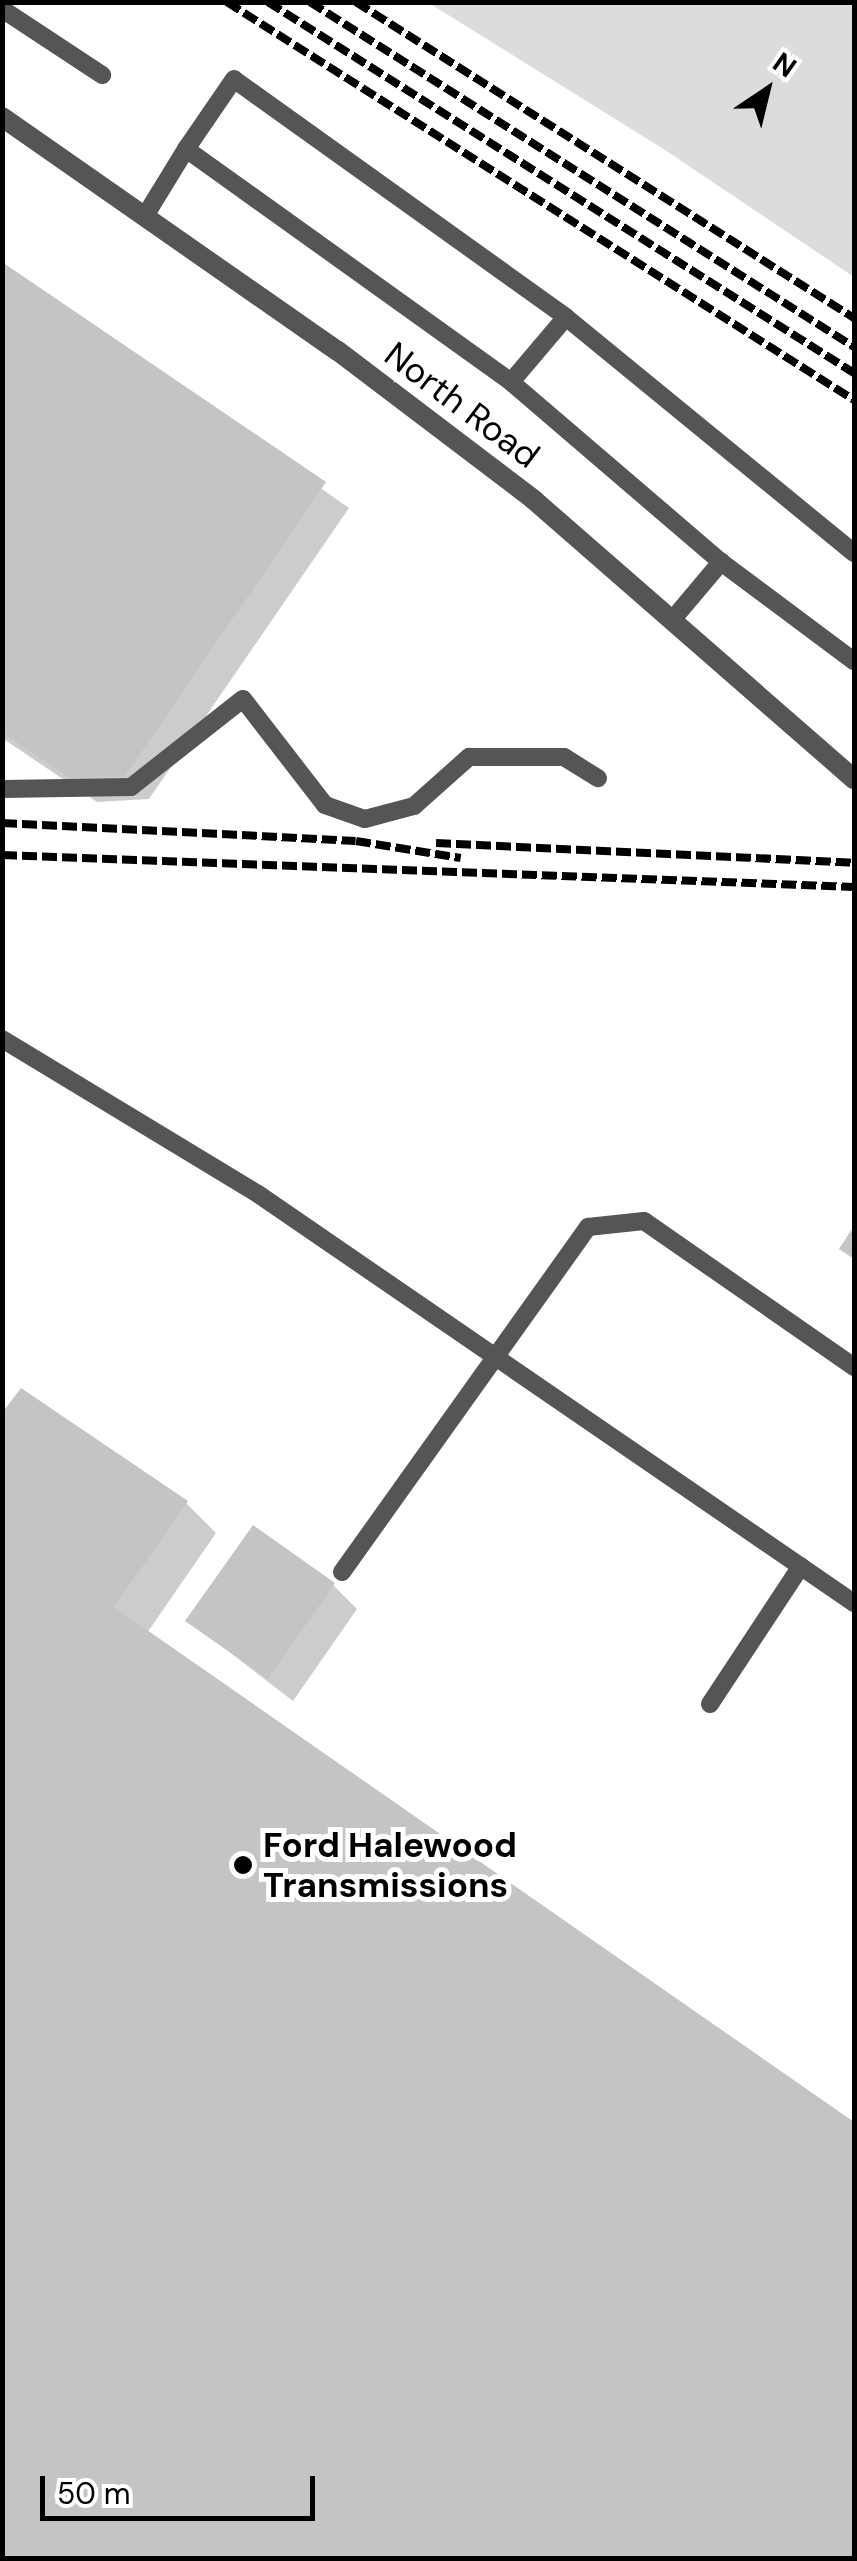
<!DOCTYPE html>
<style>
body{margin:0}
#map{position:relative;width:857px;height:2561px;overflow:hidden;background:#fff;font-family:"DM Sans",sans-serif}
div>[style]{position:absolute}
.green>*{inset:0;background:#dcdcdc}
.shadow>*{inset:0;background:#0003}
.building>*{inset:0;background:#c4c4c4}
.lane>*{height:18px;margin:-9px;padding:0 9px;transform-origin:9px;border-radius:9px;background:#555}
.street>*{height:20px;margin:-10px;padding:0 10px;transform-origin:10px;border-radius:10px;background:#555}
.rail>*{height:8px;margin-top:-4px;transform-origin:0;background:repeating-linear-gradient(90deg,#000 0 15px,transparent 0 20px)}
.dots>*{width:28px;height:28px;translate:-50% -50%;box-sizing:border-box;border:5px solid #fff;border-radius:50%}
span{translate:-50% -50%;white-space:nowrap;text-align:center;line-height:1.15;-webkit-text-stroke:10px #fff;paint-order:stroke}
.street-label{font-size:35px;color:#000}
.poi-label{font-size:35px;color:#000;font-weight:700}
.left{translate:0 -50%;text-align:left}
.frame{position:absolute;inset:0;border:5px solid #000;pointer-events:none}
.north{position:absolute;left:717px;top:40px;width:100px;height:100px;-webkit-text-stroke:8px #fff;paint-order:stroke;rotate:35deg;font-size:28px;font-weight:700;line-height:40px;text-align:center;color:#000}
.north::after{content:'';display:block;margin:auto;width:35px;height:45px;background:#000;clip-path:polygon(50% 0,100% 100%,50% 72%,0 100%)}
.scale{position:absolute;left:40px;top:2476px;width:275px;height:45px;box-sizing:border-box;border:5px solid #000;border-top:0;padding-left:12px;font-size:30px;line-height:35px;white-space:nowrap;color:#000;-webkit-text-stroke:8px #fff;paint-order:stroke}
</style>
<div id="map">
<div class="green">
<i style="clip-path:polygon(429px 3px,854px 3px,854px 277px,665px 150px)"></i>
</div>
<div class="shadow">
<i style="clip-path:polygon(2px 265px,349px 508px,149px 799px,97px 802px,2px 738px)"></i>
<i style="clip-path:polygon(2px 1417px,186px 1503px,216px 1533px,147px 1633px,854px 2125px,854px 2558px,2px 2558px)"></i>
<i style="clip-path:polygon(333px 1585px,357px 1609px,293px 1701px,189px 1621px)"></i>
</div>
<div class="building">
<i style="clip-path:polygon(2px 262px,326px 482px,125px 776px,70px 778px,2px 732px)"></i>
<i style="clip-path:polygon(854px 1226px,854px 1259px,839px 1249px)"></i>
<i style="clip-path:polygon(21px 1388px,188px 1501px,114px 1607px,854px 2122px,854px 2558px,2px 2558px,2px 1413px)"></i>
<i style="clip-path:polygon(253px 1525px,335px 1583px,268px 1679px,185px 1621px)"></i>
</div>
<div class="lane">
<i style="left:2px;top:9px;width:120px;rotate:33.4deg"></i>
<i style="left:145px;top:216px;width:79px;rotate:-58.5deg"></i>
<i style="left:511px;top:382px;width:85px;rotate:-49.8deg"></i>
<i style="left:854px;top:553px;width:372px;rotate:-140.7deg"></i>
<i style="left:566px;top:317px;width:408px;rotate:-144.4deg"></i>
<i style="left:234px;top:79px;width:85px;rotate:124.4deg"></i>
<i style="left:186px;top:149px;width:400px;rotate:35.6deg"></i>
<i style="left:511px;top:382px;width:277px;rotate:40.6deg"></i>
<i style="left:721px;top:562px;width:166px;rotate:36.7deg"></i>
<i style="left:673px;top:619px;width:75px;rotate:-49.9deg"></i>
<i style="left:2px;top:789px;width:129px;rotate:-0.9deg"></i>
<i style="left:131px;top:787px;width:142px;rotate:-38.2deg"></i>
<i style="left:243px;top:699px;width:134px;rotate:52.3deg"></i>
<i style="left:325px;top:805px;width:42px;rotate:19.3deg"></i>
<i style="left:365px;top:819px;width:51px;rotate:-14.9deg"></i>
<i style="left:414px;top:806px;width:74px;rotate:-41.7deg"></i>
<i style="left:469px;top:757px;width:95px"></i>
<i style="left:564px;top:757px;width:40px;rotate:32deg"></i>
<i style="left:2px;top:1039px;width:299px;rotate:31.2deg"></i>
<i style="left:258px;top:1194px;width:723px;rotate:34.46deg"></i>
<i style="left:342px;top:1572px;width:424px;rotate:-54.5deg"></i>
<i style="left:588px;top:1227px;width:56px;rotate:-6.1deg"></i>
<i style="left:644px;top:1221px;width:256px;rotate:34.8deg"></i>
<i style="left:710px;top:1704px;width:165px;rotate:-56.6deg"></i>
</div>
<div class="street">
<i style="left:2px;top:117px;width:409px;rotate:34.9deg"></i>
<i style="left:338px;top:351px;width:246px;rotate:37.2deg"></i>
<i style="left:534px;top:500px;width:425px;rotate:41.1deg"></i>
</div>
<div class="rail">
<i style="left:227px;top:2px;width:743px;rotate:32.41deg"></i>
<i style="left:268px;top:2px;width:694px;rotate:32.34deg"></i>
<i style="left:310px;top:2px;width:644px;rotate:32.38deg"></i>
<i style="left:356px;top:2px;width:590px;rotate:32.4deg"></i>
<i style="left:2px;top:823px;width:354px;rotate:2.9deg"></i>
<i style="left:356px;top:841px;width:106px;rotate:9.2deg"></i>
<i style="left:436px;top:843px;width:418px;rotate:2.7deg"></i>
<i style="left:2px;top:855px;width:853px;rotate:2.15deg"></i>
</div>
<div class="dots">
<i style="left:243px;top:1865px;background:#000"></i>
</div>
<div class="street-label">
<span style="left:462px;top:405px;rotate:37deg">North Road</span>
</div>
<div class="poi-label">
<span class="left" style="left:263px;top:1865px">Ford Halewood<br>Transmissions</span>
</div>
<div class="frame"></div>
<div class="north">N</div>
<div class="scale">50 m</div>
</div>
